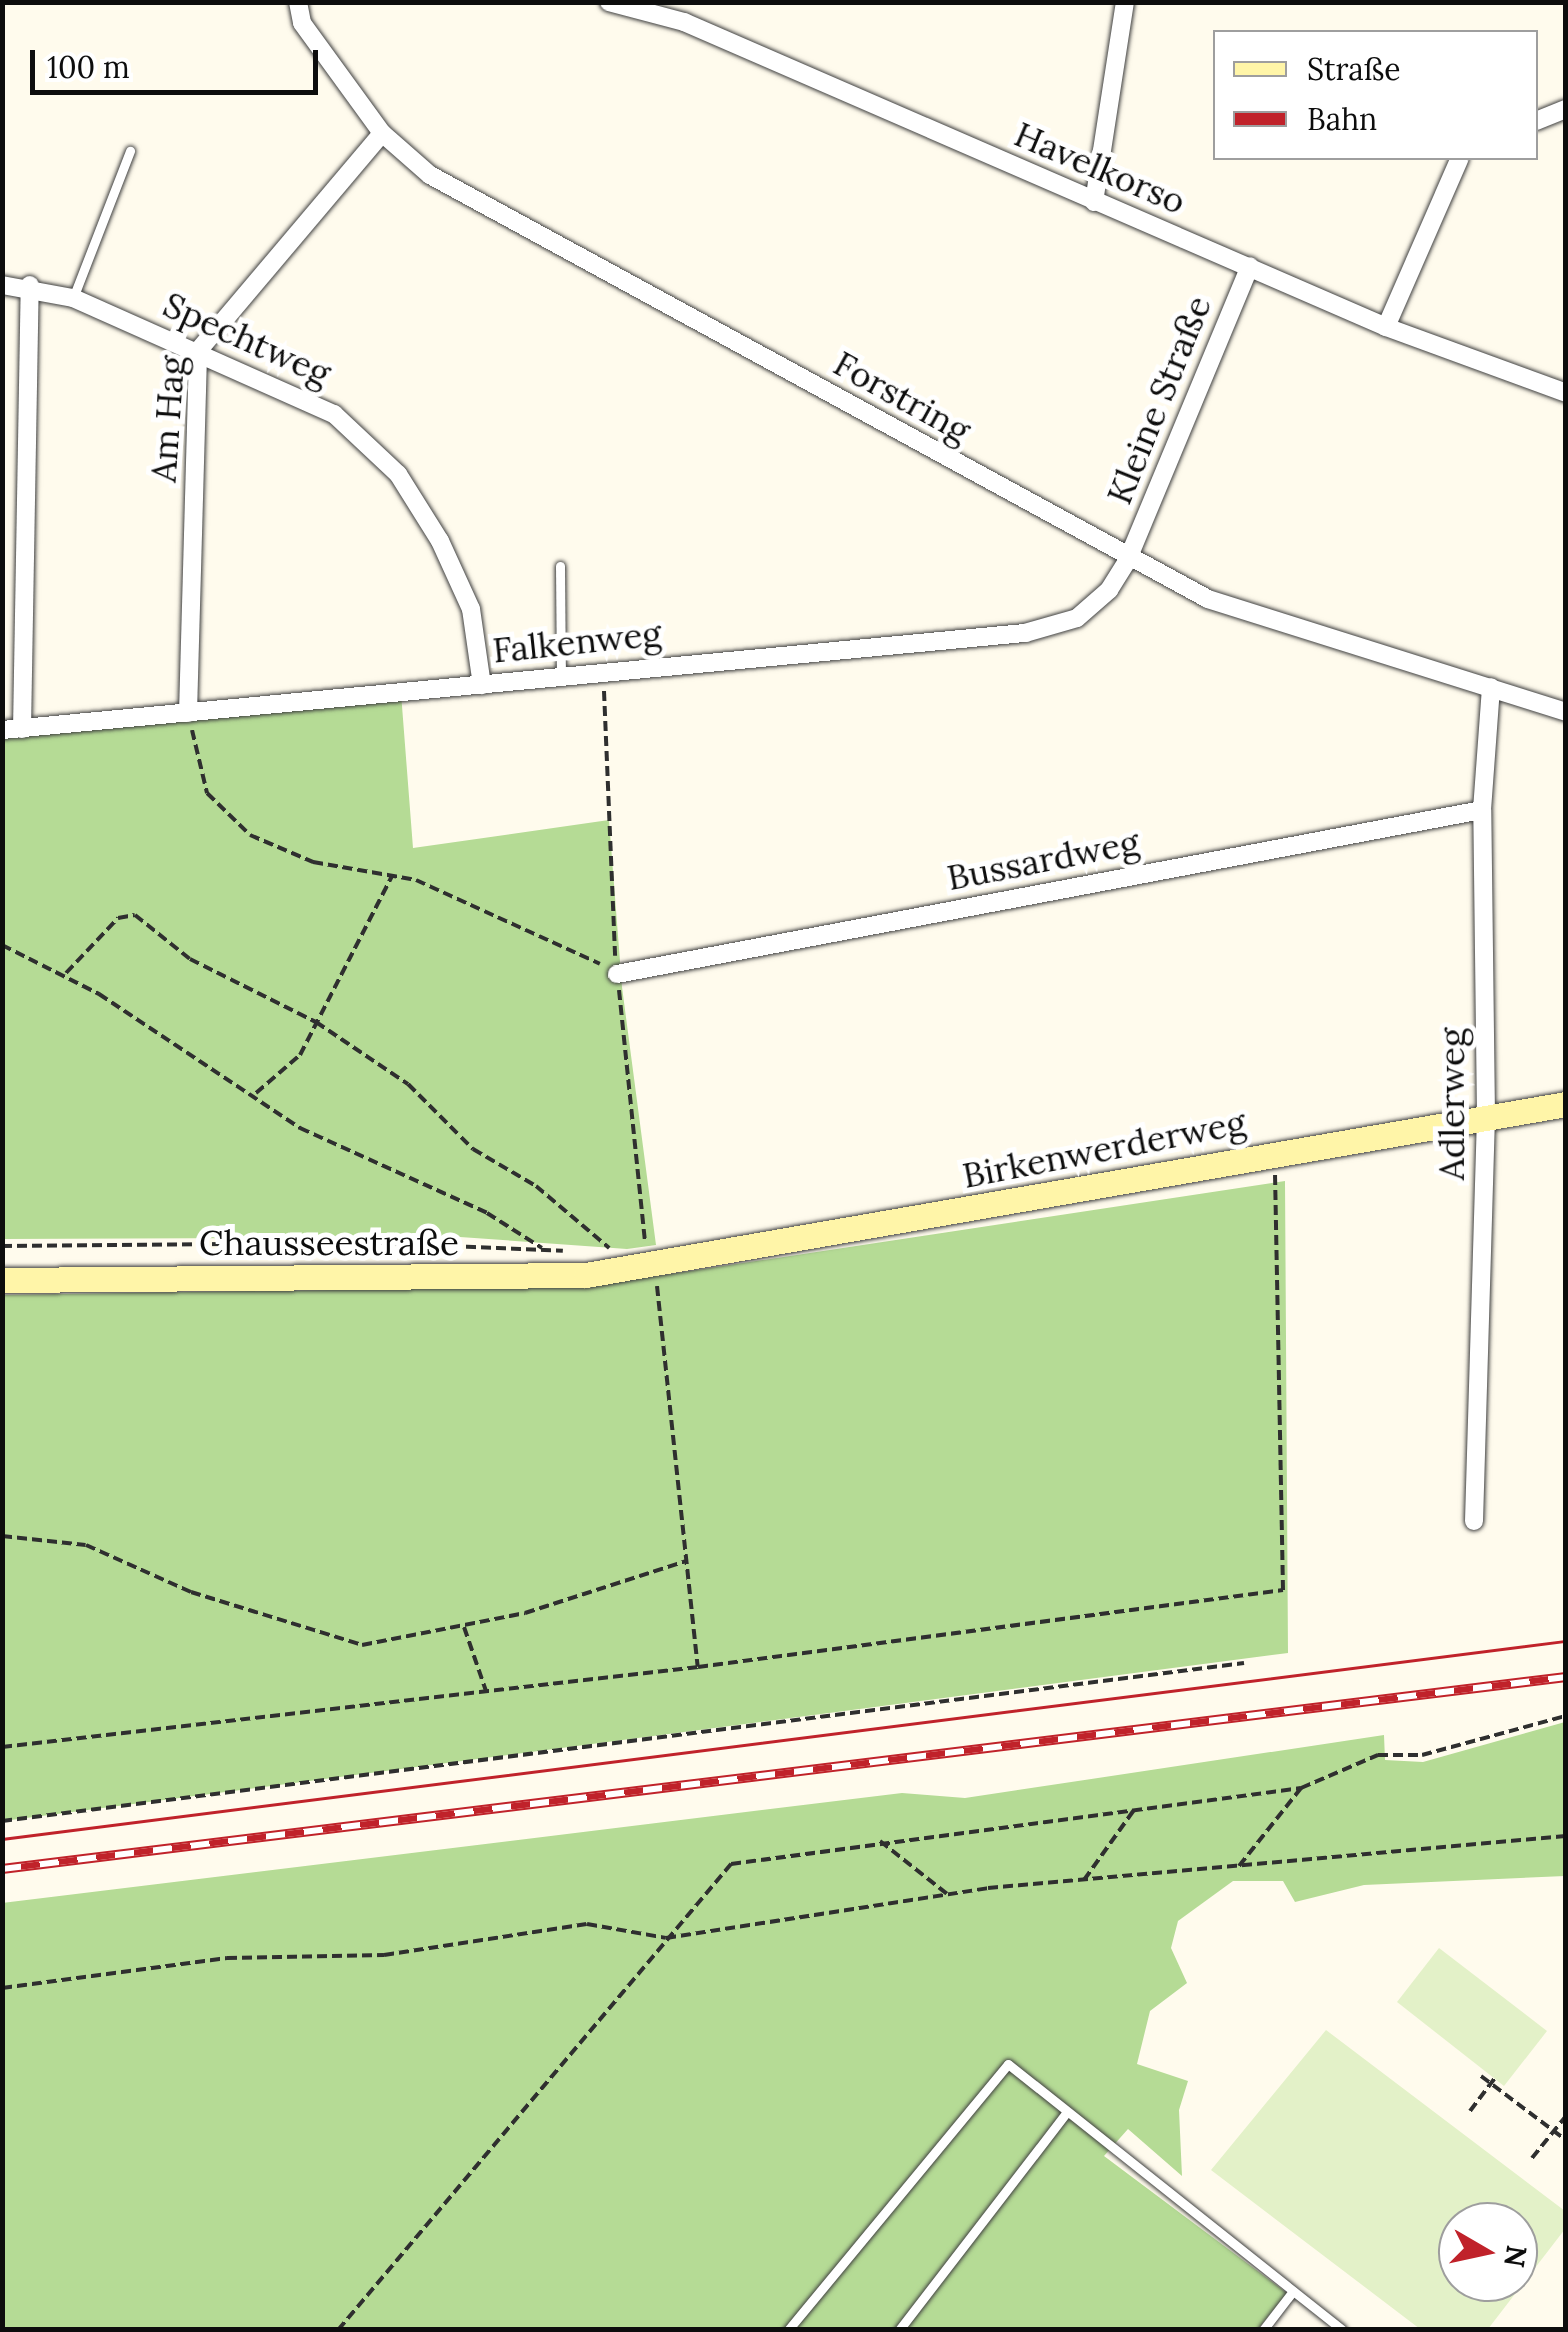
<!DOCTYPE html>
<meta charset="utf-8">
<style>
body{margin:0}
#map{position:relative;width:1568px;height:2332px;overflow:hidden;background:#fffbed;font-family:Lora,serif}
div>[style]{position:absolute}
.forest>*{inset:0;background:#b5db95}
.pitch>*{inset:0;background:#e3f1c8}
.path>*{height:4px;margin-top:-2px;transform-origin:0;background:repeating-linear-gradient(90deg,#2f2f2f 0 10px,transparent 0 15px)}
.roads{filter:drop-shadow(0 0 2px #404040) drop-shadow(0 0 2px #404040)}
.lane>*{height:9px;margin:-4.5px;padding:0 4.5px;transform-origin:4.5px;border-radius:4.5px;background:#fff}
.street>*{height:18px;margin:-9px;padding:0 9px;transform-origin:9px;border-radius:9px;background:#fff}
.secondary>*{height:25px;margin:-12.5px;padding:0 12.5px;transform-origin:12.5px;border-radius:12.5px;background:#fff5a8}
.tram>*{height:2.5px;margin:-1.25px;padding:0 1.25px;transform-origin:1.25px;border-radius:1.25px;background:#c0222a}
.rail>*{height:10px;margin-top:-5px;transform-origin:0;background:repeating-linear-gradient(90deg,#fff 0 19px,#c0222a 0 38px);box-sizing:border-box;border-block:2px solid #c0222a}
span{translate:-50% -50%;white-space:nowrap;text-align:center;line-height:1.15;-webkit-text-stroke:10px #fff;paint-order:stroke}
.street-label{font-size:35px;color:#0d0d0d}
.frame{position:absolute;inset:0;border:5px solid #0d0d0d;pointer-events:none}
.legend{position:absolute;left:1213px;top:30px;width:325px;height:130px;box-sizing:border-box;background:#fff;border:2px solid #9e9e9e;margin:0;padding:12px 18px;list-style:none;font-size:30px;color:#0d0d0d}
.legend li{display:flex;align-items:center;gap:20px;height:50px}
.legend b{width:50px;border:2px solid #9e9e9e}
.north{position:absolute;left:1438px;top:2202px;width:100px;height:100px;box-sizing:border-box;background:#fff;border:2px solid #9e9e9e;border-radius:50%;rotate:99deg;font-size:28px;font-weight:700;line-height:40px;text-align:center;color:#0d0d0d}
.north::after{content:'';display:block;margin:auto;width:35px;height:45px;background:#c0222a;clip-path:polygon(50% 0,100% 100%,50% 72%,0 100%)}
.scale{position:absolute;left:30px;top:50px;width:288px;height:45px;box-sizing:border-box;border:5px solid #0d0d0d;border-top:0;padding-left:12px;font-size:30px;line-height:35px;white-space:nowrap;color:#0d0d0d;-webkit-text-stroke:8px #fff;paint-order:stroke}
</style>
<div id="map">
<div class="forest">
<i style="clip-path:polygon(401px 693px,413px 848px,609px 820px,622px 987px,656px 1245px,627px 1249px,460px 1237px,3px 1239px,3px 730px)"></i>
<i style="clip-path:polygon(1285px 1181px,1288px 1653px,3px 1821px,2px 1295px,591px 1286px)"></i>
<i style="clip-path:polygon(1565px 1722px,1565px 1876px,1364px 1885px,1295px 1902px,1283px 1881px,1233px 1881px,1178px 1921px,1171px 1948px,1187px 1983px,1150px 2011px,1137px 2064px,1188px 2081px,1179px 2110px,1182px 2176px,1128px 2129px,1104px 2156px,1287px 2293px,1258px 2329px,3px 2329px,2px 1903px,902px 1793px,965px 1798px,1384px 1735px,1385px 1760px,1423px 1762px)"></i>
</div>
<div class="pitch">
<i style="clip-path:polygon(1439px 1948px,1547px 2031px,1504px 2086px,1397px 2002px)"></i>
<i style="clip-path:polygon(evenodd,1326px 2030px,1565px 2211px,1565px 2229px,1488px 2329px,1420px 2329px,1211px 2170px,1326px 2030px,1458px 2222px,1518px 2222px,1518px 2282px,1458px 2282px,1458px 2222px)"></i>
</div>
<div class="path">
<i style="left:604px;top:691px;width:265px;rotate:87.6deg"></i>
<i style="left:192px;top:730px;width:65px;rotate:76.6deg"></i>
<i style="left:207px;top:793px;width:60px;rotate:44.3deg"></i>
<i style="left:250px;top:835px;width:69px;rotate:23.2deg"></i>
<i style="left:313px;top:862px;width:105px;rotate:9.9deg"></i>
<i style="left:416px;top:880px;width:202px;rotate:24.5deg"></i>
<i style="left:2px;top:945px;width:109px;rotate:26.8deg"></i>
<i style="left:99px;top:994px;width:242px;rotate:33.7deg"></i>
<i style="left:300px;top:1128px;width:205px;rotate:24.4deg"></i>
<i style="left:487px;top:1213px;width:65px;rotate:32.5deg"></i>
<i style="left:66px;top:973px;width:76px;rotate:-46.6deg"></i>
<i style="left:118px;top:918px;width:17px;rotate:-10deg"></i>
<i style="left:135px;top:915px;width:70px;rotate:38.7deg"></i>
<i style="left:190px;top:959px;width:141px;rotate:26.6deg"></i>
<i style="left:316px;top:1022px;width:111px;rotate:34deg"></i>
<i style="left:408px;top:1084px;width:92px;rotate:45deg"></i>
<i style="left:473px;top:1149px;width:73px;rotate:30.4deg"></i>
<i style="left:536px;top:1186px;width:96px;rotate:40.3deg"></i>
<i style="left:619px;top:990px;width:254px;rotate:84.1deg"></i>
<i style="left:256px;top:1093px;width:58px;rotate:-40.8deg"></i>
<i style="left:300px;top:1055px;width:201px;rotate:-62.8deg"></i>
<i style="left:2px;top:1246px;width:374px;rotate:-0.5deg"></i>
<i style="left:376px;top:1243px;width:187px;rotate:2.4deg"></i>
<i style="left:657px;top:1286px;width:383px;rotate:83.9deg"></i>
<i style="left:2px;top:1536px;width:84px;rotate:6.1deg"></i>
<i style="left:86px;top:1545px;width:115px;rotate:24.1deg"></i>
<i style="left:191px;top:1592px;width:179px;rotate:17.2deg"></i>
<i style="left:362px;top:1645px;width:166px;rotate:-11.1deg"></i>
<i style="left:525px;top:1613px;width:169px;rotate:-17.9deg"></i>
<i style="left:464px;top:1627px;width:68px;rotate:71deg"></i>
<i style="left:2px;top:1747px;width:701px;rotate:-6.56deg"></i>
<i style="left:698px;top:1667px;width:590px;rotate:-7.5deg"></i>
<i style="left:1283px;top:1590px;width:415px;rotate:-91.1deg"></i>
<i style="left:2px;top:1821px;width:1252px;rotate:-7.25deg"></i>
<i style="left:880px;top:1841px;width:85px;rotate:38.3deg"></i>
<i style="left:1239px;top:1866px;width:100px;rotate:-51.5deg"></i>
<i style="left:1084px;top:1880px;width:86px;rotate:-54.5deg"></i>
<i style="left:2px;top:1988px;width:227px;rotate:-7.6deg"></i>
<i style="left:227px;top:1958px;width:157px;rotate:-1.1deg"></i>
<i style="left:384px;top:1955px;width:205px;rotate:-8.7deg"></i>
<i style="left:587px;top:1924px;width:80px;rotate:10deg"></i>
<i style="left:666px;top:1938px;width:326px;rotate:-8.8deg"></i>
<i style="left:988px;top:1888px;width:580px;rotate:-5.14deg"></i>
<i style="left:1481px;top:2076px;width:106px;rotate:37deg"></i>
<i style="left:1470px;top:2111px;width:41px;rotate:-52.9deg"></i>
<i style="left:1532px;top:2158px;width:54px;rotate:-51deg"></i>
<i style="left:338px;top:2330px;width:610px;rotate:-49.86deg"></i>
<i style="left:731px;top:1864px;width:575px;rotate:-7.59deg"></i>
<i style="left:1301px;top:1788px;width:84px;rotate:-23.2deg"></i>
<i style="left:1378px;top:1755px;width:44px"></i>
<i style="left:1422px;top:1755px;width:149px;rotate:-15.2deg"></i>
</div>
<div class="roads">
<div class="lane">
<i style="left:73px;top:298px;width:158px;rotate:-68.8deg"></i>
<i style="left:560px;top:566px;width:110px;rotate:89.5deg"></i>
<i style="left:788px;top:2330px;width:345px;rotate:-50.4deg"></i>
<i style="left:1008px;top:2064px;width:427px;rotate:38.5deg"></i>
<i style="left:899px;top:2330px;width:275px;rotate:-52.4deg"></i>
<i style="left:1263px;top:2330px;width:49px;rotate:-52.4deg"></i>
</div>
<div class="street">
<i style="left:298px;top:2px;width:21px;rotate:79deg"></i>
<i style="left:302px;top:23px;width:136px;rotate:54deg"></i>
<i style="left:382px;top:133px;width:64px;rotate:41.2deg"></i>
<i style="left:430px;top:175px;width:886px;rotate:28.59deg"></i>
<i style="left:1208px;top:599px;width:375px;rotate:17.5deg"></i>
<i style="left:609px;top:2px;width:78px;rotate:14.9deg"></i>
<i style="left:684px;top:22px;width:765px;rotate:23.48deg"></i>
<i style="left:1386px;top:327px;width:192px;rotate:20.1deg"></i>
<i style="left:1536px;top:121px;width:32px;rotate:-22deg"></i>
<i style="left:1094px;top:202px;width:202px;rotate:-81.2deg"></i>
<i style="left:2px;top:285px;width:72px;rotate:10.4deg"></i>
<i style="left:73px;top:298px;width:286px;rotate:24deg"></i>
<i style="left:334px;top:414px;width:88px;rotate:43.2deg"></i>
<i style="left:398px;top:474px;width:79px;rotate:57.9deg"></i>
<i style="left:440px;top:541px;width:75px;rotate:65.5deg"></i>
<i style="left:471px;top:609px;width:77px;rotate:81.8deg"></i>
<i style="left:1386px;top:327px;width:184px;rotate:-66.4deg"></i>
<i style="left:188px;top:713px;width:362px;rotate:-88.4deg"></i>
<i style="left:198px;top:351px;width:285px;rotate:-49.8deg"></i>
<i style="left:22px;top:729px;width:444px;rotate:-89deg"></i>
<i style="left:2px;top:730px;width:1028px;rotate:-5.42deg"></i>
<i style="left:1025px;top:633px;width:54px;rotate:-16.1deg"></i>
<i style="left:1077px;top:618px;width:43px;rotate:-41.2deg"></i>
<i style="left:1109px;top:590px;width:36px;rotate:-58deg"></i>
<i style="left:1128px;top:559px;width:317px;rotate:-67.4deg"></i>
<i style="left:617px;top:974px;width:880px;rotate:-10.74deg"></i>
<i style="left:1474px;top:1521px;width:405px;rotate:-88.3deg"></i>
<i style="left:1486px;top:1116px;width:306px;rotate:-90.7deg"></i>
<i style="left:1482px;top:810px;width:123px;rotate:-85.8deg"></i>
</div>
<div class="secondary">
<i style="left:2px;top:1280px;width:584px;rotate:-0.49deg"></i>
<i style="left:586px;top:1275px;width:995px;rotate:-9.9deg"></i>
</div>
</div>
<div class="tram">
<i style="left:2px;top:1839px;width:1576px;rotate:-7.22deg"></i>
</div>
<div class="rail">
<i style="left:2px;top:1869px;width:1576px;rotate:-7deg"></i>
</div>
<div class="street-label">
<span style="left:1100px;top:168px;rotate:23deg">Havelkorso</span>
<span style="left:247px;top:339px;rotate:24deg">Spechtweg</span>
<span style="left:902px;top:397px;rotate:29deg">Forstring</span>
<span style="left:1159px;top:400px;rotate:-68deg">Kleine Straße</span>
<span style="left:168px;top:419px;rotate:-86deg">Am Hag</span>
<span style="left:577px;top:642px;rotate:-6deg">Falkenweg</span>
<span style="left:1043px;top:860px;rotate:-11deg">Bussardweg</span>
<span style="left:1452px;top:1104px;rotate:-90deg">Adlerweg</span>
<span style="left:1104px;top:1149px;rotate:-11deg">Birkenwerderweg</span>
<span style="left:329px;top:1243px">Chausseestraße</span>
</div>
<div class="frame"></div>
<ul class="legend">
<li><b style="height:12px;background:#fff5a8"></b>Straße</li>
<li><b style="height:12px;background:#c0222a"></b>Bahn</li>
</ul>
<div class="north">N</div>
<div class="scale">100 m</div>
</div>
